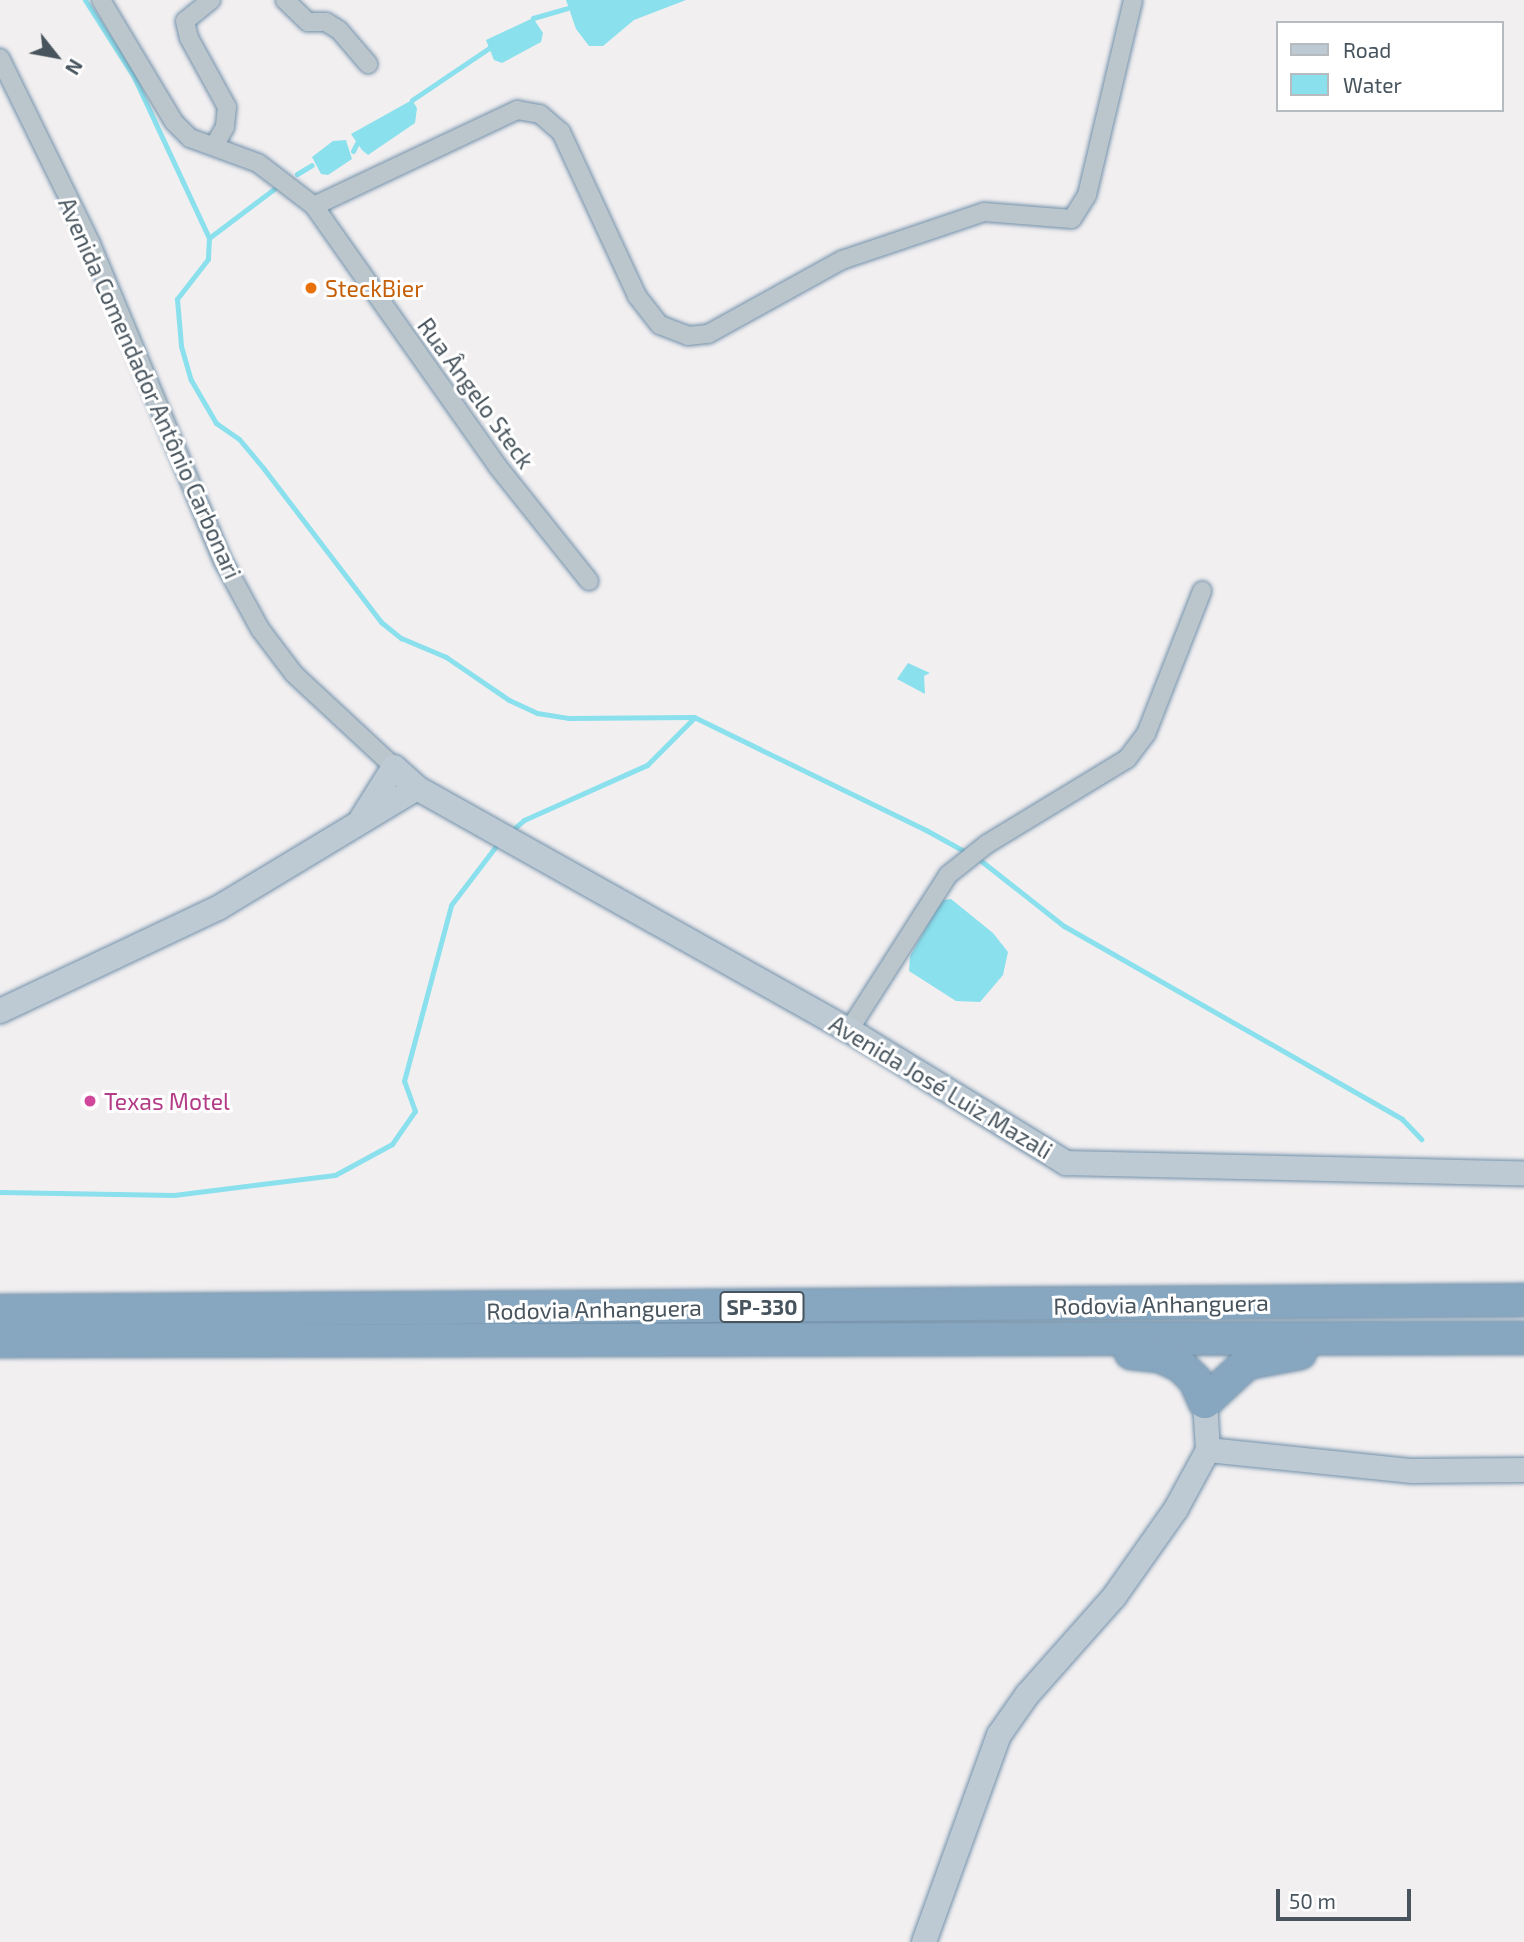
<!DOCTYPE html>
<meta charset="utf-8">
<style>
body{margin:0}
#map{position:relative;width:1524px;height:1942px;overflow:hidden;background:#f2eff0;font-family:"Exo 2",sans-serif}
div>[style]{position:absolute}
.water>*{inset:0;background:#8ae0ed}
.stream>*{height:5px;margin:-2.5px;padding:0 2.5px;transform-origin:2.5px;border-radius:2.5px;background:#8ae0ed}
.roads{filter:drop-shadow(0 0 2px #7291aa) drop-shadow(0 0 2px #7291aa)}
.minor>*{height:18px;margin:-9px;padding:0 9px;transform-origin:9px;border-radius:9px;background:#bbc5cc}
.secondary>*{height:24px;margin:-12px;padding:0 12px;transform-origin:12px;border-radius:12px;background:#bdc9d3}
.motorway>*{height:32px;margin:-16px;padding:0 16px;transform-origin:16px;border-radius:16px;background:#87a6bf}
.dots>*{width:19px;height:19px;translate:-50% -50%;box-sizing:border-box;border:4px solid #fff;border-radius:50%}
span{translate:-50% -50%;white-space:nowrap;text-align:center;line-height:1.15;-webkit-text-stroke:6px #fff;paint-order:stroke}
.shield-label span{padding:2px 5px;background:#fff;border:2px solid;border-radius:5px;-webkit-text-stroke-width:0}
.shield-label{font-size:21px;color:#47545d;font-weight:700}
.food-label{font-size:23px;color:#c56008}
.left{translate:0 -50%;text-align:left}
.street-label{font-size:23px;color:#47545d}
.hotel-label{font-size:23px;color:#b23c85}
.legend{position:absolute;left:1276px;top:21px;width:228px;height:91px;box-sizing:border-box;background:#fff;border:2px solid #b5bbbe;margin:0;padding:9px 12px;list-style:none;font-size:21px;color:#47545d}
.legend li{display:flex;align-items:center;gap:14px;height:35px}
.legend b{width:35px;border:2px solid #b5bbbe}
.north{position:absolute;left:21px;top:21px;width:70px;height:70px;-webkit-text-stroke:5px #fff;paint-order:stroke;rotate:121deg;font-size:19px;font-weight:700;line-height:28px;text-align:center;color:#47545d}
.north::after{content:'';display:block;margin:auto;width:24px;height:32px;background:#47545d;clip-path:polygon(50% 0,100% 100%,50% 72%,0 100%)}
.scale{position:absolute;left:1276px;top:1889px;width:135px;height:32px;box-sizing:border-box;border:4px solid #47545d;border-top:0;padding-left:9px;font-size:21px;line-height:24px;white-space:nowrap;color:#47545d;-webkit-text-stroke:5px #fff;paint-order:stroke}
</style>
<div id="map">
<div class="water">
<i style="clip-path:polygon(566px 0,686px 0,634px 20px,603px 46px,589px 46px,576px 29px)"></i>
<i style="clip-path:polygon(533px 18px,543px 33px,541px 42px,502px 63px,494px 60px,486px 40px)"></i>
<i style="clip-path:polygon(412px 100px,417px 108px,415px 123px,368px 155px,362px 150px,351px 134px)"></i>
<i style="clip-path:polygon(346px 140px,352px 159px,328px 175px,321px 174px,312px 157px,333px 141px)"></i>
<i style="clip-path:polygon(908px 663px,930px 673px,924px 676px,925px 694px,897px 679px)"></i>
<i style="clip-path:polygon(951px 899px,993px 933px,1008px 952px,1003px 975px,980px 1002px,956px 1001px,909px 971px,910px 956px,938px 907px,943px 900px)"></i>
</div>
<div class="stream">
<i style="left:85px;top:0;width:91px;rotate:57.5deg"></i>
<i style="left:134px;top:77px;width:178px;rotate:65deg"></i>
<i style="left:209px;top:238px;width:21px;rotate:93deg"></i>
<i style="left:208px;top:259px;width:51px;rotate:127.8deg"></i>
<i style="left:177px;top:299px;width:47px;rotate:85.1deg"></i>
<i style="left:181px;top:346px;width:35px;rotate:74deg"></i>
<i style="left:191px;top:380px;width:50px;rotate:59.8deg"></i>
<i style="left:216px;top:423px;width:28px;rotate:35deg"></i>
<i style="left:239px;top:439px;width:39px;rotate:50deg"></i>
<i style="left:264px;top:469px;width:193px;rotate:52.6deg"></i>
<i style="left:381px;top:622px;width:26px;rotate:39deg"></i>
<i style="left:401px;top:638px;width:49px;rotate:22.9deg"></i>
<i style="left:446px;top:657px;width:76px;rotate:34.3deg"></i>
<i style="left:509px;top:700px;width:31px;rotate:25deg"></i>
<i style="left:537px;top:713px;width:31px;rotate:9deg"></i>
<i style="left:568px;top:718px;width:126px;rotate:-0.5deg"></i>
<i style="left:694px;top:717px;width:258px;rotate:26deg"></i>
<i style="left:926px;top:830px;width:62px;rotate:29.1deg"></i>
<i style="left:980px;top:860px;width:107px;rotate:38.2deg"></i>
<i style="left:1064px;top:926px;width:389px;rotate:29.7deg"></i>
<i style="left:1402px;top:1119px;width:28px;rotate:46deg"></i>
<i style="left:533px;top:18px;width:35px;rotate:-16deg"></i>
<i style="left:412px;top:100px;width:93px;rotate:-34deg"></i>
<i style="left:353px;top:151px;width:9px;rotate:-63deg"></i>
<i style="left:297px;top:174px;width:17px;rotate:-31deg"></i>
<i style="left:209px;top:238px;width:86px;rotate:-37deg"></i>
<i style="left:509px;top:833px;width:20px;rotate:-41deg"></i>
<i style="left:524px;top:820px;width:135px;rotate:-24.1deg"></i>
<i style="left:647px;top:765px;width:66px;rotate:-45deg"></i>
<i style="left:0;top:1192px;width:174px;rotate:1deg"></i>
<i style="left:174px;top:1195px;width:162px;rotate:-7.1deg"></i>
<i style="left:335px;top:1175px;width:65px;rotate:-28.5deg"></i>
<i style="left:392px;top:1144px;width:40px;rotate:-55.1deg"></i>
<i style="left:415px;top:1111px;width:32px;rotate:-110deg"></i>
<i style="left:404px;top:1081px;width:182px;rotate:-75deg"></i>
<i style="left:451px;top:905px;width:79px;rotate:-52.7deg"></i>
</div>
<div class="roads">
<div class="minor">
<i style="left:101px;top:0;width:142px;rotate:59.1deg"></i>
<i style="left:174px;top:122px;width:23px;rotate:45deg"></i>
<i style="left:190px;top:138px;width:72px;rotate:20.2deg"></i>
<i style="left:258px;top:163px;width:71px;rotate:37.5deg"></i>
<i style="left:314px;top:206px;width:319px;rotate:54.8deg"></i>
<i style="left:498px;top:467px;width:146px;rotate:51.4deg"></i>
<i style="left:211px;top:0;width:33px;rotate:141deg"></i>
<i style="left:185px;top:21px;width:17px;rotate:77deg"></i>
<i style="left:189px;top:38px;width:79px;rotate:61.2deg"></i>
<i style="left:227px;top:107px;width:20px;rotate:96deg"></i>
<i style="left:225px;top:127px;width:22px;rotate:120deg"></i>
<i style="left:285px;top:0;width:32px;rotate:44deg"></i>
<i style="left:308px;top:22px;width:18px"></i>
<i style="left:326px;top:22px;width:15px;rotate:32deg"></i>
<i style="left:339px;top:30px;width:45px;rotate:49.5deg"></i>
<i style="left:0;top:58px;width:207px;rotate:63.9deg"></i>
<i style="left:91px;top:244px;width:343px;rotate:67.4deg"></i>
<i style="left:223px;top:561px;width:77px;rotate:61.4deg"></i>
<i style="left:260px;top:629px;width:56px;rotate:52.9deg"></i>
<i style="left:294px;top:674px;width:137px;rotate:42.9deg"></i>
<i style="left:314px;top:206px;width:225px;rotate:-25.3deg"></i>
<i style="left:517px;top:110px;width:23px;rotate:10deg"></i>
<i style="left:540px;top:114px;width:28px;rotate:41deg"></i>
<i style="left:561px;top:132px;width:181px;rotate:65.1deg"></i>
<i style="left:637px;top:296px;width:37px;rotate:52deg"></i>
<i style="left:660px;top:325px;width:30px;rotate:21deg"></i>
<i style="left:688px;top:336px;width:20px;rotate:-6deg"></i>
<i style="left:708px;top:334px;width:153px;rotate:-28.9deg"></i>
<i style="left:842px;top:260px;width:150px;rotate:-18.7deg"></i>
<i style="left:984px;top:212px;width:88px;rotate:4.5deg"></i>
<i style="left:1072px;top:219px;width:28px;rotate:-58deg"></i>
<i style="left:1087px;top:195px;width:200px;rotate:-76.7deg"></i>
<i style="left:849px;top:1030px;width:184px;rotate:-57.4deg"></i>
<i style="left:948px;top:875px;width:50px;rotate:-38.5deg"></i>
<i style="left:987px;top:844px;width:164px;rotate:-31.3deg"></i>
<i style="left:1127px;top:759px;width:31px;rotate:-53deg"></i>
<i style="left:1146px;top:734px;width:154px;rotate:-68.6deg"></i>
</div>
<div class="secondary">
<i style="left:362px;top:818px;width:60px;rotate:-57.9deg"></i>
<i style="left:394px;top:767px;width:31px;rotate:42deg"></i>
<i style="left:417px;top:788px;width:495px;rotate:29.3deg"></i>
<i style="left:849px;top:1030px;width:255px;rotate:31.5deg"></i>
<i style="left:1066px;top:1163px;width:458px;rotate:1.3deg"></i>
<i style="left:0;top:1011px;width:241px;rotate:-25.3deg"></i>
<i style="left:218px;top:908px;width:232px;rotate:-31.1deg"></i>
<i style="left:1208px;top:1450px;width:205px;rotate:5.9deg"></i>
<i style="left:1412px;top:1471px;width:112px;rotate:-0.5deg"></i>
<i style="left:924px;top:1942px;width:220px;rotate:-70.1deg"></i>
<i style="left:999px;top:1735px;width:49px;rotate:-55deg"></i>
<i style="left:1027px;top:1695px;width:131px;rotate:-48.4deg"></i>
<i style="left:1114px;top:1597px;width:108px;rotate:-54.8deg"></i>
<i style="left:1176px;top:1509px;width:67px;rotate:-61.5deg"></i>
<i style="left:1208px;top:1450px;width:48px;rotate:-93.6deg"></i>
</div>
<div class="motorway">
<i style="left:0;top:1311px;width:1524px;rotate:-0.41deg"></i>
<i style="left:0;top:1341px;width:1524px;rotate:-0.11deg"></i>
<i style="left:1131px;top:1353px;width:29px;rotate:6deg"></i>
<i style="left:1160px;top:1356px;width:23px;rotate:25deg"></i>
<i style="left:1181px;top:1366px;width:20px;rotate:45deg"></i>
<i style="left:1195px;top:1380px;width:24px;rotate:66deg"></i>
<i style="left:1205px;top:1402px;width:57px;rotate:-42.9deg"></i>
<i style="left:1247px;top:1363px;width:54px;rotate:-10.7deg"></i>
</div>
</div>
<div class="dots">
<i style="left:311px;top:288px;background:#e8710a"></i>
<i style="left:90px;top:1101px;background:#d1479c"></i>
</div>
<div class="shield-label">
<span style="left:762px;top:1307px">SP-330</span>
</div>
<div class="food-label">
<span class="left" style="left:325px;top:288px">SteckBier</span>
</div>
<div class="street-label">
<span style="left:150px;top:388px;rotate:66deg">Avenida Comendador Antônio Carbonari</span>
<span style="left:476px;top:393px;rotate:54deg">Rua Ângelo Steck</span>
<span style="left:941px;top:1087px;rotate:31deg">Avenida José Luiz Mazali</span>
<span style="left:1161px;top:1304px;rotate:-1deg">Rodovia Anhanguera</span>
<span style="left:594px;top:1309px;rotate:-1deg">Rodovia Anhanguera</span>
</div>
<div class="hotel-label">
<span class="left" style="left:104px;top:1101px">Texas Motel</span>
</div>
<ul class="legend">
<li><b style="height:9px;background:#bdc9d3"></b>Road</li>
<li><b style="height:19px;background:#8ae0ed"></b>Water</li>
</ul>
<div class="north">N</div>
<div class="scale">50 m</div>
</div>
